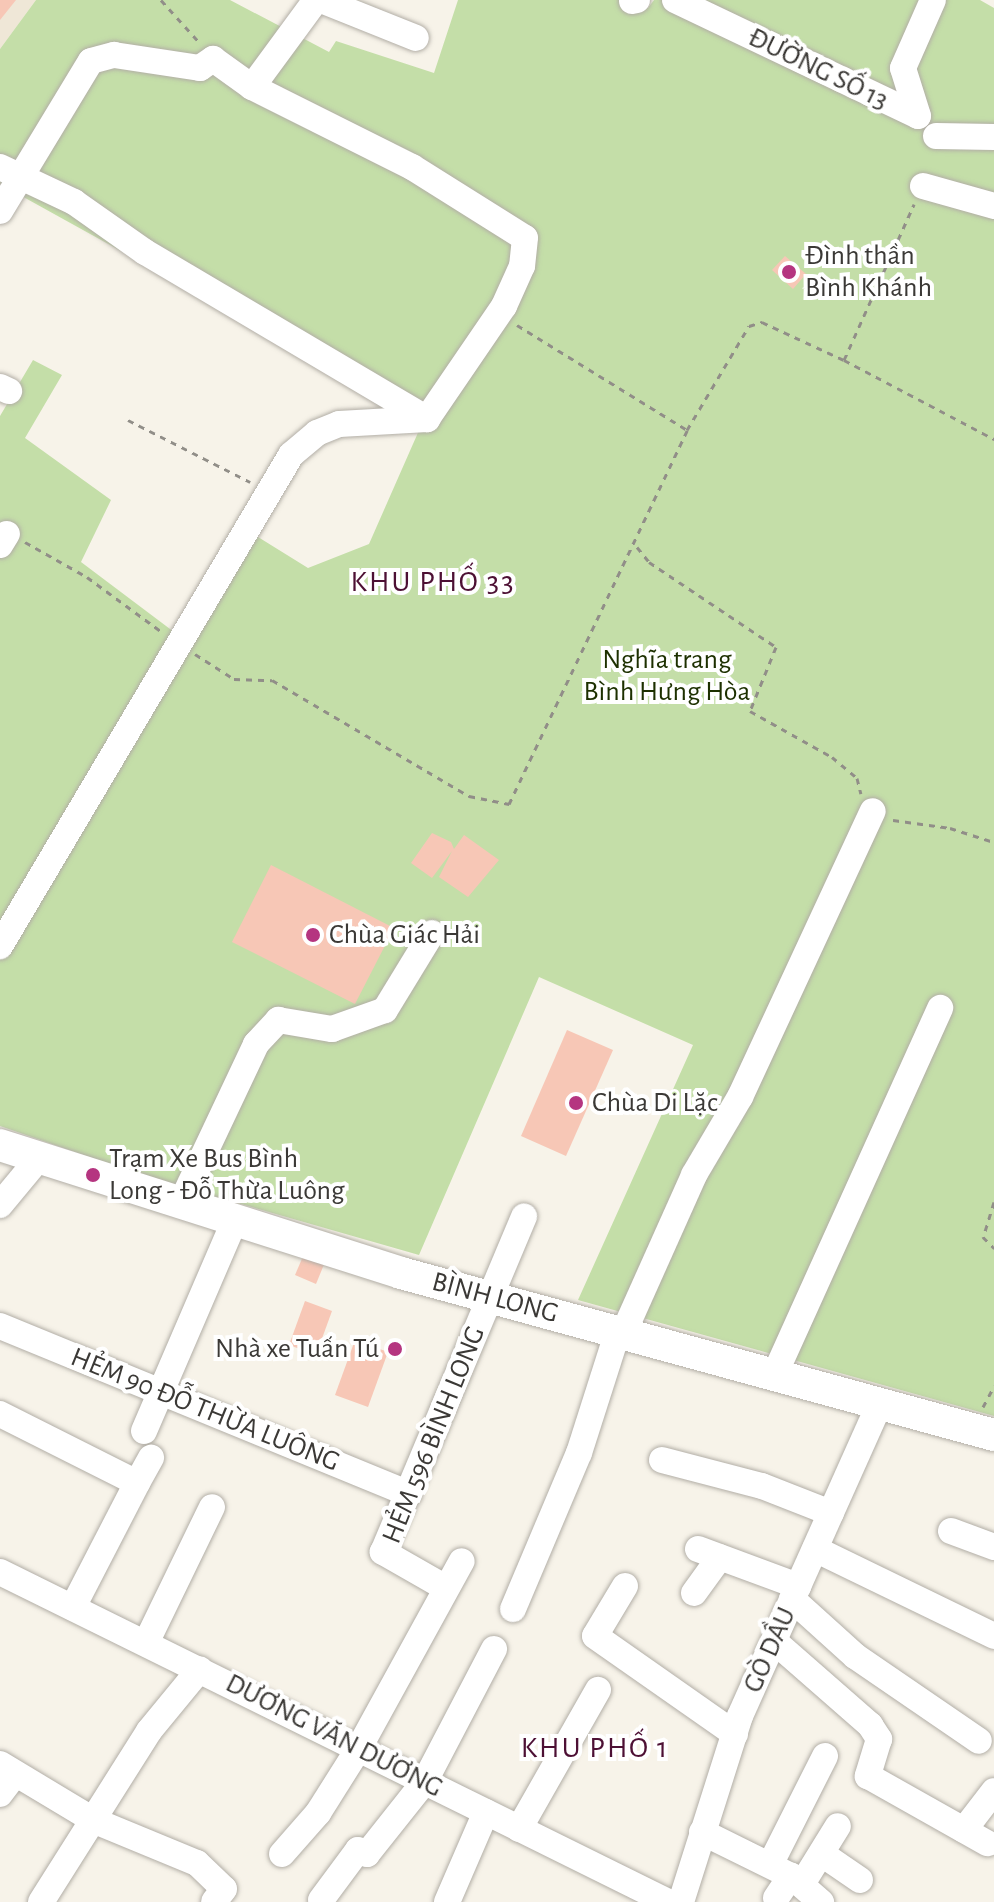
<!DOCTYPE html>
<meta charset="utf-8">
<style>
body{margin:0}
#map{position:relative;width:994px;height:1902px;overflow:hidden;background:#f7f3e9;font-family:"Alegreya Sans",sans-serif}
div>[style]{position:absolute}
.built>*{inset:0;background:#efe7d7}
.green>*{inset:0;background:#c4dea8}
.building>*{inset:0;background:#f7c7b6}
.path>*{height:3px;margin-top:-1.5px;transform-origin:0;background:repeating-linear-gradient(90deg,#918e88 0 6px,transparent 0 12px)}
.roads{filter:drop-shadow(0 0 2px #b2aea6) drop-shadow(0 0 2px #b2aea6)}
.minor>*{height:26px;margin:-13px;padding:0 13px;transform-origin:13px;border-radius:13px;background:#fff}
.major>*{height:32px;margin:-16px;padding:0 16px;transform-origin:16px;border-radius:16px;background:#fff}
.dots>*{width:22px;height:22px;translate:-50% -50%;box-sizing:border-box;border:4px solid #fff;border-radius:50%}
span{translate:-50% -50%;white-space:nowrap;text-align:center;line-height:1.15;-webkit-text-stroke:8px #fff;paint-order:stroke}
.street-label{font-size:28px;color:#3b3936}
.poi-label{font-size:28px;color:#3b3936}
.left{translate:0 -50%;text-align:left}
.right{translate:-100% -50%;text-align:right}
.park-label{font-size:28px;color:#1d3000}
.neighbourhood-label{font-size:30px;color:#4d1034;letter-spacing:2px}
</style>
<div id="map">
<div class="built">
<i style="clip-path:polygon(0 0,36px 0,0 49px)"></i>
</div>
<div class="green">
<i style="clip-path:polygon(36px 0,230px 0,329px 52px,336px 41px,434px 73px,458px 0,630px 0,648px 8px,654px 0,980px 0,994px 8px,994px 1416px,578px 1300px,693px 1045px,539px 977px,419px 1255px,150px 1178px,0 1126px,0 416px,33px 360px,62px 375px,25px 438px,111px 500px,81px 562px,182px 638px,253px 534px,308px 568px,369px 544px,424px 419px,0 184px,0 49px)"></i>
</div>
<div class="building">
<i style="clip-path:polygon(0 0,16px 0,0 20px)"></i>
<i style="clip-path:polygon(785px 256px,806px 274px,793px 289px,772px 270px)"></i>
<i style="clip-path:polygon(432px 833px,451px 842px,454px 849px,464px 835px,499px 860px,468px 897px,439px 877px,452px 851px,432px 878px,411px 863px)"></i>
<i style="clip-path:polygon(271px 865px,394px 928px,355px 1004px,232px 942px)"></i>
<i style="clip-path:polygon(567px 1030px,613px 1050px,566px 1156px,521px 1136px)"></i>
<i style="clip-path:polygon(304px 1254px,325px 1262px,316px 1284px,295px 1275px)"></i>
<i style="clip-path:polygon(305px 1301px,332px 1311px,316px 1355px,289px 1345px)"></i>
<i style="clip-path:polygon(355px 1340px,388px 1352px,368px 1407px,335px 1395px)"></i>
</div>
<div class="path">
<i style="left:161px;top:0;width:57px;rotate:47.9deg"></i>
<i style="left:517px;top:325px;width:200px;rotate:31.7deg"></i>
<i style="left:844px;top:360px;width:171px;rotate:-65.8deg"></i>
<i style="left:128px;top:420px;width:137px;rotate:26.9deg"></i>
<i style="left:25px;top:542px;width:71px;rotate:29.4deg"></i>
<i style="left:87px;top:577px;width:93px;rotate:36.3deg"></i>
<i style="left:637px;top:547px;width:19px;rotate:51deg"></i>
<i style="left:649px;top:562px;width:153px;rotate:33.8deg"></i>
<i style="left:776px;top:647px;width:69px;rotate:112.1deg"></i>
<i style="left:750px;top:711px;width:94px;rotate:29.3deg"></i>
<i style="left:832px;top:757px;width:33px;rotate:40deg"></i>
<i style="left:857px;top:778px;width:16px;rotate:76deg"></i>
<i style="left:195px;top:654px;width:46px;rotate:32.7deg"></i>
<i style="left:234px;top:679px;width:38px;rotate:2deg"></i>
<i style="left:272px;top:680px;width:229px;rotate:30.5deg"></i>
<i style="left:469px;top:796px;width:41px;rotate:11.3deg"></i>
<i style="left:509px;top:804px;width:414px;rotate:-64.5deg"></i>
<i style="left:687px;top:430px;width:121px;rotate:-59.2deg"></i>
<i style="left:749px;top:326px;width:14px;rotate:-17deg"></i>
<i style="left:762px;top:322px;width:90px;rotate:24.9deg"></i>
<i style="left:844px;top:360px;width:170px;rotate:27.8deg"></i>
<i style="left:893px;top:820px;width:58px;rotate:8deg"></i>
<i style="left:950px;top:828px;width:46px;rotate:17.7deg"></i>
<i style="left:994px;top:1202px;width:37px;rotate:107deg"></i>
<i style="left:983px;top:1237px;width:16px;rotate:45deg"></i>
<i style="left:983px;top:1407px;width:24px;rotate:-62deg"></i>
</div>
<div class="roads">
<div class="minor">
<i style="left:321px;top:0;width:102px;rotate:21.8deg"></i>
<i style="left:675px;top:0;width:269px;rotate:25.5deg"></i>
<i style="left:632px;top:1px;width:5px;rotate:-11deg"></i>
<i style="left:252px;top:87px;width:108px;rotate:-53.7deg"></i>
<i style="left:918px;top:116px;width:50px;rotate:-107.4deg"></i>
<i style="left:903px;top:68px;width:74px;rotate:-66.2deg"></i>
<i style="left:936px;top:136px;width:58px;rotate:1deg"></i>
<i style="left:0;top:167px;width:82px;rotate:25.3deg"></i>
<i style="left:74px;top:202px;width:87px;rotate:35.2deg"></i>
<i style="left:145px;top:252px;width:328px;rotate:30.6deg"></i>
<i style="left:923px;top:186px;width:74px;rotate:15.7deg"></i>
<i style="left:0;top:211px;width:175px;rotate:-58.8deg"></i>
<i style="left:91px;top:61px;width:24px;rotate:-15deg"></i>
<i style="left:114px;top:55px;width:87px;rotate:8.6deg"></i>
<i style="left:200px;top:68px;width:16px;rotate:-35deg"></i>
<i style="left:213px;top:59px;width:48px;rotate:35.7deg"></i>
<i style="left:252px;top:87px;width:179px;rotate:26.6deg"></i>
<i style="left:412px;top:167px;width:133px;rotate:32.1deg"></i>
<i style="left:525px;top:238px;width:28px;rotate:96deg"></i>
<i style="left:522px;top:266px;width:44px;rotate:114.2deg"></i>
<i style="left:504px;top:306px;width:137px;rotate:124.3deg"></i>
<i style="left:427px;top:419px;width:88px;rotate:176.7deg"></i>
<i style="left:339px;top:424px;width:24px;rotate:158deg"></i>
<i style="left:317px;top:433px;width:34px;rotate:140deg"></i>
<i style="left:291px;top:455px;width:571px;rotate:120.65deg"></i>
<i style="left:0;top:387px;width:10px;rotate:24deg"></i>
<i style="left:0;top:545px;width:13px;rotate:-58deg"></i>
<i style="left:181px;top:1203px;width:176px;rotate:-64.7deg"></i>
<i style="left:256px;top:1044px;width:33px;rotate:-47deg"></i>
<i style="left:278px;top:1020px;width:55px;rotate:9.5deg"></i>
<i style="left:332px;top:1029px;width:56px;rotate:-19.7deg"></i>
<i style="left:385px;top:1010px;width:90px;rotate:-58.6deg"></i>
<i style="left:0;top:1205px;width:61px;rotate:-50.3deg"></i>
<i style="left:0;top:1326px;width:442px;rotate:22.3deg"></i>
<i style="left:623px;top:1334px;width:174px;rotate:-65.9deg"></i>
<i style="left:694px;top:1175px;width:91px;rotate:-59.5deg"></i>
<i style="left:740px;top:1097px;width:315px;rotate:-65.1deg"></i>
<i style="left:774px;top:1376px;width:404px;rotate:-65.7deg"></i>
<i style="left:0;top:1414px;width:153px;rotate:26.7deg"></i>
<i style="left:137px;top:1483px;width:140px;rotate:117.3deg"></i>
<i style="left:144px;top:1431px;width:230px;rotate:-66.7deg"></i>
<i style="left:662px;top:1460px;width:103px;rotate:14.6deg"></i>
<i style="left:762px;top:1486px;width:74px;rotate:21.4deg"></i>
<i style="left:137px;top:1483px;width:29px;rotate:-61deg"></i>
<i style="left:951px;top:1531px;width:46px;rotate:20.4deg"></i>
<i style="left:698px;top:1549px;width:107px;rotate:20.3deg"></i>
<i style="left:815px;top:1549px;width:199px;rotate:25.9deg"></i>
<i style="left:0;top:1572px;width:745px;rotate:26.29deg"></i>
<i style="left:625px;top:1586px;width:58px;rotate:121deg"></i>
<i style="left:595px;top:1636px;width:171px;rotate:35deg"></i>
<i style="left:446px;top:1588px;width:73px;rotate:-150.3deg"></i>
<i style="left:383px;top:1552px;width:364px;rotate:-67.2deg"></i>
<i style="left:694px;top:1593px;width:44px;rotate:-54.2deg"></i>
<i style="left:792px;top:1599px;width:85px;rotate:42.1deg"></i>
<i style="left:855px;top:1656px;width:150px;rotate:34.4deg"></i>
<i style="left:513px;top:1609px;width:169px;rotate:-67.1deg"></i>
<i style="left:579px;top:1453px;width:128px;rotate:-72.3deg"></i>
<i style="left:774px;top:1641px;width:128px;rotate:41.2deg"></i>
<i style="left:870px;top:1725px;width:17px;rotate:57deg"></i>
<i style="left:879px;top:1739px;width:39px;rotate:107deg"></i>
<i style="left:868px;top:1776px;width:137px;rotate:29.4deg"></i>
<i style="left:146px;top:1643px;width:151px;rotate:-64.1deg"></i>
<i style="left:0;top:1764px;width:111px;rotate:31deg"></i>
<i style="left:95px;top:1821px;width:110px;rotate:22.4deg"></i>
<i style="left:197px;top:1863px;width:37px;rotate:44deg"></i>
<i style="left:224px;top:1889px;width:16px;rotate:128deg"></i>
<i style="left:0;top:1794px;width:25px;rotate:-53deg"></i>
<i style="left:519px;top:1829px;width:160px;rotate:-60.4deg"></i>
<i style="left:964px;top:1830px;width:49px;rotate:-52.4deg"></i>
<i style="left:702px;top:1832px;width:99px;rotate:26.3deg"></i>
<i style="left:791px;top:1876px;width:40px;rotate:41deg"></i>
<i style="left:282px;top:1854px;width:55px;rotate:-48.7deg"></i>
<i style="left:318px;top:1813px;width:77px;rotate:-57.8deg"></i>
<i style="left:359px;top:1748px;width:213px;rotate:-61.2deg"></i>
<i style="left:822px;top:1854px;width:46px;rotate:34.4deg"></i>
<i style="left:770px;top:1865px;width:122px;rotate:-63.2deg"></i>
<i style="left:802px;top:1884px;width:68px;rotate:-58.2deg"></i>
<i style="left:776px;top:1898px;width:27px;rotate:-56deg"></i>
<i style="left:321px;top:1900px;width:62px;rotate:-53.5deg"></i>
<i style="left:358px;top:1850px;width:10px;rotate:24deg"></i>
<i style="left:367px;top:1854px;width:93px;rotate:-51.5deg"></i>
<i style="left:425px;top:1781px;width:149px;rotate:-62.4deg"></i>
<i style="left:41px;top:1902px;width:202px;rotate:-57.7deg"></i>
<i style="left:149px;top:1731px;width:80px;rotate:-50.6deg"></i>
<i style="left:447px;top:1902px;width:98px;rotate:-66.6deg"></i>
<i style="left:681px;top:1902px;width:195px;rotate:-72.4deg"></i>
<i style="left:740px;top:1716px;width:341px;rotate:-65.9deg"></i>
</div>
<div class="major">
<i style="left:0;top:1145px;width:421px;rotate:17.7deg"></i>
<i style="left:401px;top:1273px;width:615px;rotate:15.28deg"></i>
</div>
</div>
<div class="dots">
<i style="left:789px;top:272px;background:#b53580"></i>
<i style="left:313px;top:935px;background:#b53580"></i>
<i style="left:576px;top:1103px;background:#b53580"></i>
<i style="left:93px;top:1175px;background:#b53580"></i>
<i style="left:395px;top:1349px;background:#b53580"></i>
</div>
<div class="street-label">
<span style="left:818px;top:69px;rotate:26deg">ĐƯỜNG SỐ 13</span>
<span style="left:495px;top:1298px;rotate:15deg">BÌNH LONG</span>
<span style="left:205px;top:1410px;rotate:22deg">HẺM 90 ĐỖ THỪA LUÔNG</span>
<span style="left:434px;top:1435px;rotate:-68deg">HẺM 596 BÌNH LONG</span>
<span style="left:770px;top:1650px;rotate:-66deg">GÒ DẦU</span>
<span style="left:334px;top:1736px;rotate:27deg">DƯƠNG VĂN DƯƠNG</span>
</div>
<div class="poi-label">
<span class="left" style="left:805px;top:272px">Đình thần<br>Bình Khánh</span>
<span class="left" style="left:329px;top:935px">Chùa Giác Hải</span>
<span class="left" style="left:592px;top:1103px">Chùa Di Lặc</span>
<span class="left" style="left:109px;top:1175px">Trạm Xe Bus Bình<br>Long - Đỗ Thừa Luông</span>
<span class="right" style="left:379px;top:1349px">Nhà xe Tuấn Tú</span>
</div>
<div class="park-label">
<span style="left:667px;top:676px">Nghĩa trang<br>Bình Hưng Hòa</span>
</div>
<div class="neighbourhood-label">
<span style="left:433px;top:582px">KHU PHỐ 33</span>
<span style="left:595px;top:1748px">KHU PHỐ 1</span>
</div>
</div>
